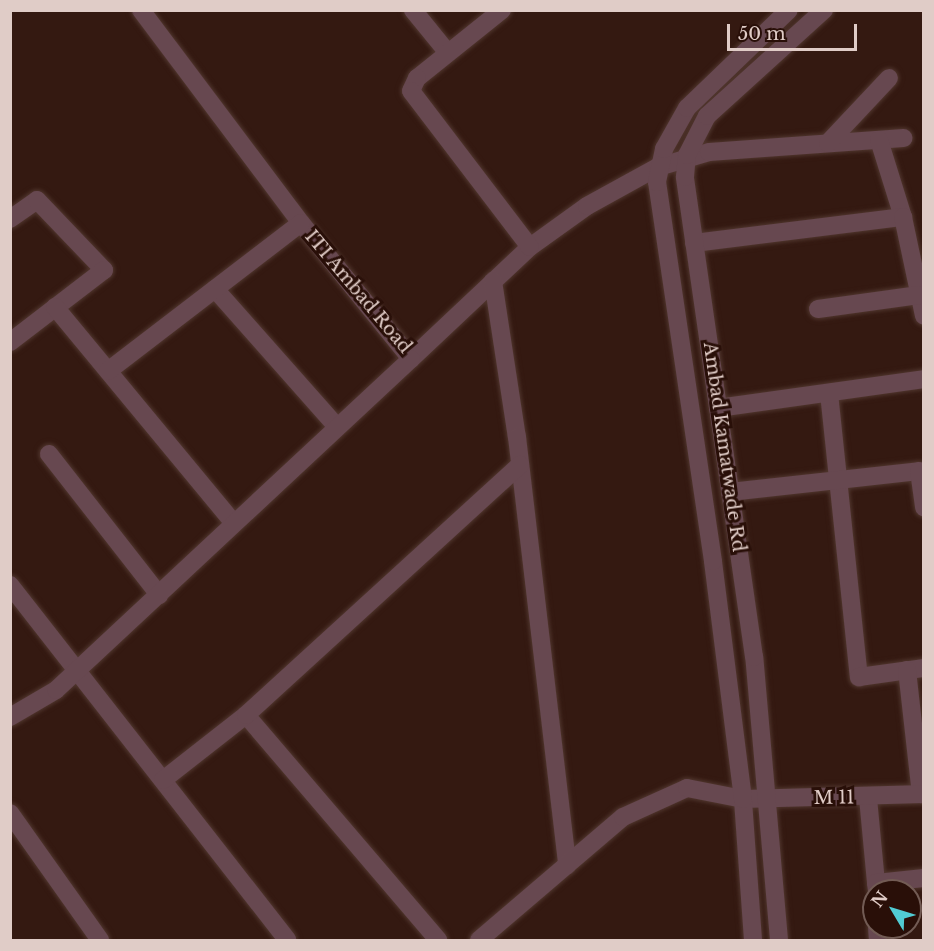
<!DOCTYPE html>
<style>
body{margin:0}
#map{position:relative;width:934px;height:951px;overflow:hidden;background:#341911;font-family:"Libre Baskerville",serif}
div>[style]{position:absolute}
.roads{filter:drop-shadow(0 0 2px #50362e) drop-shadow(0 0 2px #50362e)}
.minor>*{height:18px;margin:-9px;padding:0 9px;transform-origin:9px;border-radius:9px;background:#674850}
span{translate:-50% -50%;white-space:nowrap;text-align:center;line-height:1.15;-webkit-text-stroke:6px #290f08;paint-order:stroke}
.street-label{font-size:18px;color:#e0ccc7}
.frame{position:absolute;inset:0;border:12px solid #e0ccc7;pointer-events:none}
.north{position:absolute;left:862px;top:879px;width:60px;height:60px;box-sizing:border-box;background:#290f08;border:2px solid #725b54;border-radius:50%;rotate:308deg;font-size:16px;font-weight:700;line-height:24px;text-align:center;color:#e0ccc7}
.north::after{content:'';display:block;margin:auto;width:21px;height:27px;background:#51ccd4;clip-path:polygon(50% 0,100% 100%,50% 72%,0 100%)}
.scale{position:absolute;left:727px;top:24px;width:130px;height:27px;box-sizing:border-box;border:3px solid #e0ccc7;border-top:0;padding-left:8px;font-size:18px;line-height:21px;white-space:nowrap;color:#e0ccc7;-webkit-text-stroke:4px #290f08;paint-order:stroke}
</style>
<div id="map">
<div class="roads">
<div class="minor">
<i style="left:141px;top:10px;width:266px;rotate:53.1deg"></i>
<i style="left:301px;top:223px;width:175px;rotate:51deg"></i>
<i style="left:411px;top:359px;width:163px;rotate:-43.3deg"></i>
<i style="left:530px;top:247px;width:70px;rotate:-35.7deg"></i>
<i style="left:587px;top:206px;width:81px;rotate:-28.8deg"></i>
<i style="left:658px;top:167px;width:53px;rotate:-16.4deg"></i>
<i style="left:709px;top:152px;width:195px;rotate:-4.1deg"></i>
<i style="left:413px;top:10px;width:55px;rotate:50.9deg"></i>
<i style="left:502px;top:10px;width:109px;rotate:141.3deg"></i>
<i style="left:417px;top:78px;width:14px;rotate:115deg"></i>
<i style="left:411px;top:91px;width:196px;rotate:52.7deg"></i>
<i style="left:879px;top:140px;width:81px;rotate:72.7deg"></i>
<i style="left:828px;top:143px;width:89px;rotate:-46.8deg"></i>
<i style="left:10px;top:219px;width:33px;rotate:-35deg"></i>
<i style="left:37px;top:200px;width:97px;rotate:46.3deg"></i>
<i style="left:104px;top:270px;width:118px;rotate:142.5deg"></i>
<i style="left:694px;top:243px;width:211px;rotate:-7.1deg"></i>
<i style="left:903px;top:217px;width:101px;rotate:78deg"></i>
<i style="left:493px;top:281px;width:158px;rotate:81.3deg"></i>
<i style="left:517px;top:437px;width:431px;rotate:83.3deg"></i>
<i style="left:215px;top:289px;width:184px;rotate:48.5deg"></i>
<i style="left:55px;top:307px;width:279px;rotate:50.4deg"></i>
<i style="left:818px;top:309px;width:102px;rotate:-7.9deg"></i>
<i style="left:108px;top:371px;width:243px;rotate:-37.5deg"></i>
<i style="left:829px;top:393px;width:286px;rotate:84deg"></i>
<i style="left:859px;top:677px;width:66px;rotate:-7.9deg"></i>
<i style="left:718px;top:408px;width:208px;rotate:-8deg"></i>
<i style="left:49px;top:454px;width:179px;rotate:52deg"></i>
<i style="left:730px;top:492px;width:190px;rotate:-6.3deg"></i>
<i style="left:919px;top:471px;width:37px;rotate:82deg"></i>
<i style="left:10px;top:585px;width:450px;rotate:52deg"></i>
<i style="left:907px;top:670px;width:125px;rotate:83.6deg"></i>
<i style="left:246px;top:715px;width:296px;rotate:49.5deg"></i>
<i style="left:10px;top:717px;width:53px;rotate:-30.4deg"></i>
<i style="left:56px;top:690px;width:485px;rotate:-43deg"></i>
<i style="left:163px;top:780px;width:105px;rotate:-38.1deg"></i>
<i style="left:246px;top:715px;width:371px;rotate:-42.4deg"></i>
<i style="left:868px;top:798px;width:85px;rotate:84.6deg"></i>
<i style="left:10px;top:813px;width:156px;rotate:54.7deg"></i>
<i style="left:877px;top:891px;width:8px;rotate:-97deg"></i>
<i style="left:876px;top:883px;width:48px;rotate:-5.9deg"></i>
<i style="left:877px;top:927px;width:13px;rotate:86deg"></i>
<i style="left:479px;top:940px;width:189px;rotate:-40.5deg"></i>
<i style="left:623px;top:817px;width:70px;rotate:-24.4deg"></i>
<i style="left:687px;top:788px;width:57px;rotate:11.1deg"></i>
<i style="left:743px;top:799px;width:181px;rotate:-1.6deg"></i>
<i style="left:753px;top:940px;width:141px;rotate:-94.1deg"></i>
<i style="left:743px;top:799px;width:240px;rotate:-97.2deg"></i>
<i style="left:713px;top:561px;width:383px;rotate:-98.4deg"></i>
<i style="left:657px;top:182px;width:34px;rotate:-78deg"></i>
<i style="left:664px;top:149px;width:47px;rotate:-60.7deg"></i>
<i style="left:687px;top:108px;width:141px;rotate:-43.9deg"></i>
<i style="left:779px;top:940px;width:284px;rotate:-95deg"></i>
<i style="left:754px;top:657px;width:485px;rotate:-98.2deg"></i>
<i style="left:685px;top:177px;width:22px;rotate:-85deg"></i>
<i style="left:687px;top:155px;width:44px;rotate:-62.9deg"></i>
<i style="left:707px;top:116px;width:158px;rotate:-42.2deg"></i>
</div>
</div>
<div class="street-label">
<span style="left:358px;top:292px;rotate:50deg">ITI Ambad Road</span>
<span style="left:724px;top:447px;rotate:82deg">Ambad Kamatwade Rd</span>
<span style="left:834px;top:798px;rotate:-1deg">M 11</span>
</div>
<div class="frame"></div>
<div class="north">N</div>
<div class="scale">50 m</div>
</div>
